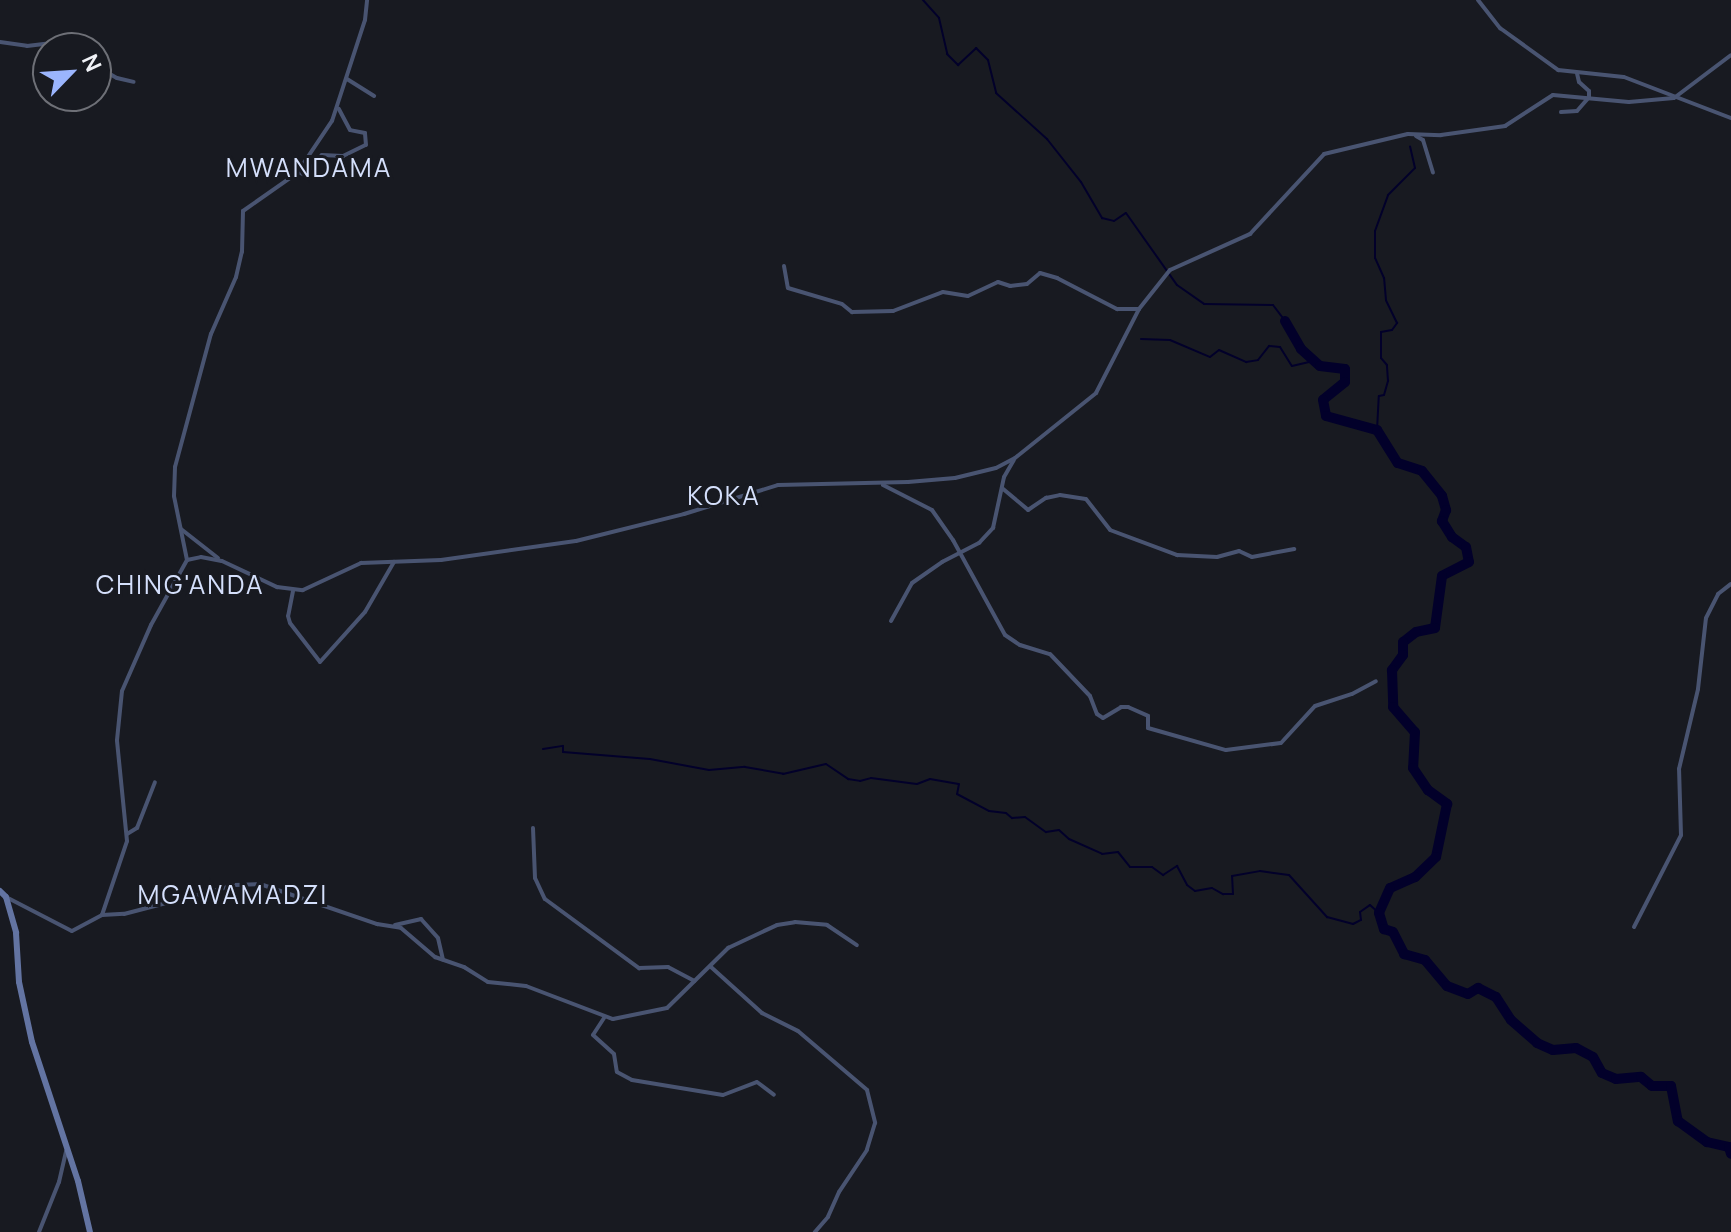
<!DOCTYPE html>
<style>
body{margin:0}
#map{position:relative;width:1731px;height:1232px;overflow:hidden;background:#181a21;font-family:Manrope,sans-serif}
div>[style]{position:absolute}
.stream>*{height:2px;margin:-1px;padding:0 1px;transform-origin:1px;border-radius:1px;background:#02002a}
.river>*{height:10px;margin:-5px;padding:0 5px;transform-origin:5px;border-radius:5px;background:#02002a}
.street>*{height:4px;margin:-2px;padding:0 2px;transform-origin:2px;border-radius:2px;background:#495471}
.secondary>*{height:6px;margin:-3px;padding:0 3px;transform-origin:3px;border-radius:3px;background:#6374a2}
span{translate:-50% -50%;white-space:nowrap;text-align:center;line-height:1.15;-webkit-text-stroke:6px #181a21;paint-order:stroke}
.quarter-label{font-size:26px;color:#d5e0fc;letter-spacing:2px}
.north{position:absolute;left:32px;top:32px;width:80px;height:80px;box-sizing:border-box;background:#181a21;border:2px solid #6e7077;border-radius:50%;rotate:65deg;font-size:22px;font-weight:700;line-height:32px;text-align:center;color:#f0f2f7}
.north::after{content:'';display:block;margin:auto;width:28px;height:36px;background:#9bb5fd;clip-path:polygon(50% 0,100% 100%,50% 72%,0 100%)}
</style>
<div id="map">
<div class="stream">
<i style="left:923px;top:0;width:24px;rotate:48deg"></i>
<i style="left:939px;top:18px;width:37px;rotate:77deg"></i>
<i style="left:947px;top:54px;width:16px;rotate:45deg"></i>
<i style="left:958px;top:65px;width:25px;rotate:-43deg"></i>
<i style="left:976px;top:48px;width:17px;rotate:45deg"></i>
<i style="left:988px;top:60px;width:34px;rotate:76deg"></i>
<i style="left:996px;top:93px;width:69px;rotate:42deg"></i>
<i style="left:1047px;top:139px;width:55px;rotate:51.7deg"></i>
<i style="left:1081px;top:182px;width:42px;rotate:59.7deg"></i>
<i style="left:1102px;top:218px;width:12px;rotate:14deg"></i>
<i style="left:1114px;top:221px;width:14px;rotate:-34deg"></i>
<i style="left:1126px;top:213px;width:88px;rotate:54.7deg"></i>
<i style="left:1177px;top:285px;width:33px;rotate:35deg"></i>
<i style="left:1204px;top:304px;width:69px;rotate:0.8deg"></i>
<i style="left:1273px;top:305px;width:20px;rotate:53deg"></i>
<i style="left:1141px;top:339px;width:29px;rotate:2deg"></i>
<i style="left:1170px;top:340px;width:43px;rotate:23deg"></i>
<i style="left:1210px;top:357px;width:11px;rotate:-38deg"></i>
<i style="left:1219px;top:350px;width:30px;rotate:24deg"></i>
<i style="left:1246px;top:362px;width:12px;rotate:-9deg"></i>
<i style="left:1258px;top:360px;width:18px;rotate:-52deg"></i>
<i style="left:1269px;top:346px;width:11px;rotate:5deg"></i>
<i style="left:1280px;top:347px;width:22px;rotate:58deg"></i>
<i style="left:1292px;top:366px;width:23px;rotate:-13deg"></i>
<i style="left:1377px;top:430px;width:34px;rotate:-87deg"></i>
<i style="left:1379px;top:396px;width:5px;rotate:-11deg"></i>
<i style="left:1384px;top:395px;width:15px;rotate:-74deg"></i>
<i style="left:1388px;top:381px;width:16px;rotate:-94deg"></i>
<i style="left:1387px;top:365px;width:9px;rotate:-131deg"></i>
<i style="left:1381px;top:358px;width:26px;rotate:-90deg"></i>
<i style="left:1381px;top:332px;width:11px;rotate:-10deg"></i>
<i style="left:1392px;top:330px;width:9px;rotate:-54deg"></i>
<i style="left:1397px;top:323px;width:25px;rotate:-116deg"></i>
<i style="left:1386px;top:300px;width:22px;rotate:-95deg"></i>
<i style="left:1384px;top:278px;width:22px;rotate:-114deg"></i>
<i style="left:1375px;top:258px;width:27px;rotate:-90deg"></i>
<i style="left:1375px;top:231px;width:38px;rotate:-70deg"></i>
<i style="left:1388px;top:195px;width:38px;rotate:-45deg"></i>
<i style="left:1415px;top:168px;width:22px;rotate:-103deg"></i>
<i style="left:543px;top:749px;width:20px;rotate:-9deg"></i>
<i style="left:563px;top:746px;width:6px;rotate:90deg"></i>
<i style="left:563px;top:752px;width:87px;rotate:4.6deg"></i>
<i style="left:650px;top:759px;width:60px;rotate:10.6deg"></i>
<i style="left:709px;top:770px;width:36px;rotate:-5deg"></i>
<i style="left:745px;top:767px;width:39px;rotate:10deg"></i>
<i style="left:783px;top:774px;width:44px;rotate:-13.1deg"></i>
<i style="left:826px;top:764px;width:27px;rotate:34deg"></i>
<i style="left:848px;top:779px;width:12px;rotate:9deg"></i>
<i style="left:860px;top:781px;width:11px;rotate:-15deg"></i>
<i style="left:871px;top:778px;width:46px;rotate:7.4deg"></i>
<i style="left:917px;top:784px;width:14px;rotate:-21deg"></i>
<i style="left:930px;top:779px;width:29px;rotate:10deg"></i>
<i style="left:959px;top:784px;width:10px;rotate:101deg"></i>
<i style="left:957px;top:794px;width:36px;rotate:28deg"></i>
<i style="left:989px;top:811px;width:17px;rotate:7deg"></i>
<i style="left:1006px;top:813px;width:8px;rotate:40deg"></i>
<i style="left:1012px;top:818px;width:13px;rotate:-4deg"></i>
<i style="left:1025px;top:817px;width:26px;rotate:36deg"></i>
<i style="left:1046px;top:832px;width:13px;rotate:-9deg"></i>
<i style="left:1059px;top:830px;width:13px;rotate:42deg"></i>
<i style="left:1069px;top:839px;width:36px;rotate:24deg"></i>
<i style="left:1102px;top:854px;width:16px;rotate:-7deg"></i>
<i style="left:1118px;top:852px;width:19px;rotate:51deg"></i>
<i style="left:1130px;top:867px;width:22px"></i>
<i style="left:1152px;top:867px;width:14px;rotate:36deg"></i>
<i style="left:1163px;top:875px;width:17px;rotate:-33deg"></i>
<i style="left:1177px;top:866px;width:21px;rotate:62deg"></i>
<i style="left:1187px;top:885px;width:10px;rotate:37deg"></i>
<i style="left:1195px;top:891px;width:17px;rotate:-10deg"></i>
<i style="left:1212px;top:888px;width:13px;rotate:29deg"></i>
<i style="left:1223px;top:894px;width:10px"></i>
<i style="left:1233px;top:894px;width:18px;rotate:-93deg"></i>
<i style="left:1232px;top:876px;width:28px;rotate:-10deg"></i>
<i style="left:1260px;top:871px;width:29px;rotate:8deg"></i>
<i style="left:1289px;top:875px;width:57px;rotate:47.9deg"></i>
<i style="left:1327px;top:917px;width:27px;rotate:15deg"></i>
<i style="left:1353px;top:924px;width:9px;rotate:-27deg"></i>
<i style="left:1361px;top:920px;width:8px;rotate:-97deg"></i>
<i style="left:1360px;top:912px;width:12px;rotate:-35deg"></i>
<i style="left:1370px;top:905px;width:12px;rotate:42deg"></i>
</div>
<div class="river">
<i style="left:1285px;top:321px;width:32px;rotate:60deg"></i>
<i style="left:1301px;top:349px;width:25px;rotate:42deg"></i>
<i style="left:1320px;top:366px;width:25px;rotate:7deg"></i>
<i style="left:1345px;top:369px;width:13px;rotate:90deg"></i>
<i style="left:1345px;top:382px;width:28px;rotate:141deg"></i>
<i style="left:1323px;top:400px;width:16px;rotate:79deg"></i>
<i style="left:1326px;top:416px;width:53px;rotate:15.4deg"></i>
<i style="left:1377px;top:430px;width:39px;rotate:58deg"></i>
<i style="left:1398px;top:463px;width:25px;rotate:18deg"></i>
<i style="left:1422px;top:471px;width:32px;rotate:51deg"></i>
<i style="left:1442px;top:496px;width:15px;rotate:74deg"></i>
<i style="left:1446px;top:510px;width:12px;rotate:110deg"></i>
<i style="left:1442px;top:521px;width:19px;rotate:58deg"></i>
<i style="left:1452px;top:537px;width:17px;rotate:36deg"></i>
<i style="left:1466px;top:547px;width:15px;rotate:79deg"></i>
<i style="left:1469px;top:562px;width:30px;rotate:153deg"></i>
<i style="left:1442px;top:576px;width:52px;rotate:97.7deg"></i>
<i style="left:1435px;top:628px;width:19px;rotate:168deg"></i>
<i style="left:1416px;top:632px;width:16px;rotate:142deg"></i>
<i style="left:1403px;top:642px;width:13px;rotate:90deg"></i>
<i style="left:1403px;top:655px;width:19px;rotate:126deg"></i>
<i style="left:1392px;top:670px;width:37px;rotate:88deg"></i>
<i style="left:1393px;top:707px;width:33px;rotate:49deg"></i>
<i style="left:1415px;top:732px;width:36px;rotate:93deg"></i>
<i style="left:1413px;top:768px;width:27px;rotate:56deg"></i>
<i style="left:1428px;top:790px;width:24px;rotate:36deg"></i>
<i style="left:1447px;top:804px;width:54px;rotate:101.7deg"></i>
<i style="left:1436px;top:857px;width:29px;rotate:136deg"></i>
<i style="left:1415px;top:877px;width:27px;rotate:156deg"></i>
<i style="left:1390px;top:888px;width:27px;rotate:114deg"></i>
<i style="left:1379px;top:913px;width:17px;rotate:73deg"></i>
<i style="left:1384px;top:929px;width:9px;rotate:18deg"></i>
<i style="left:1393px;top:932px;width:25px;rotate:63deg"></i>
<i style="left:1404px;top:954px;width:22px;rotate:16deg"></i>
<i style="left:1425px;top:960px;width:34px;rotate:50deg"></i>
<i style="left:1447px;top:986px;width:22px;rotate:21deg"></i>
<i style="left:1468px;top:994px;width:12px;rotate:-31deg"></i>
<i style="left:1478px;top:988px;width:20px;rotate:27deg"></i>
<i style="left:1496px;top:997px;width:27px;rotate:57deg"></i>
<i style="left:1511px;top:1020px;width:35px;rotate:41deg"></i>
<i style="left:1537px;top:1043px;width:17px;rotate:24deg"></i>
<i style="left:1553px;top:1050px;width:23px;rotate:-5deg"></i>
<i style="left:1576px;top:1048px;width:19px;rotate:28deg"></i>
<i style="left:1593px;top:1057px;width:18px;rotate:61deg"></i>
<i style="left:1602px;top:1073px;width:15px;rotate:23deg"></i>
<i style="left:1616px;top:1079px;width:25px;rotate:-5deg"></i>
<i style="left:1641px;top:1077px;width:14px;rotate:39deg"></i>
<i style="left:1652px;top:1086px;width:19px"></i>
<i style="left:1671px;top:1086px;width:36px;rotate:79deg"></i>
<i style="left:1678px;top:1121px;width:36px;rotate:36deg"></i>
<i style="left:1707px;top:1142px;width:23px;rotate:13deg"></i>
<i style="left:1729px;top:1147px;width:7px;rotate:74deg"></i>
</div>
<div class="street">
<i style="left:1478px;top:0;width:36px;rotate:52deg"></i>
<i style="left:1500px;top:28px;width:72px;rotate:35.9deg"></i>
<i style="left:1558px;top:70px;width:66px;rotate:6.1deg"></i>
<i style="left:1624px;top:77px;width:115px;rotate:21deg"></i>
<i style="left:0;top:42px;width:27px;rotate:8deg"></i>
<i style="left:27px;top:46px;width:23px;rotate:-7deg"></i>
<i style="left:50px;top:43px;width:18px;rotate:16deg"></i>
<i style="left:96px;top:66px;width:24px;rotate:30deg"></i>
<i style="left:117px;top:78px;width:17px;rotate:13deg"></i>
<i style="left:347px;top:79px;width:32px;rotate:32deg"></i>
<i style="left:1561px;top:112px;width:16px;rotate:-4deg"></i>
<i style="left:1577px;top:111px;width:18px;rotate:-49deg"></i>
<i style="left:1589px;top:97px;width:6px;rotate:-90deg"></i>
<i style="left:1589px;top:91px;width:13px;rotate:-138deg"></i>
<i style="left:1579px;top:82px;width:9px;rotate:-103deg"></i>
<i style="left:1416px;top:136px;width:8px;rotate:30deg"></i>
<i style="left:1423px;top:140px;width:34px;rotate:73deg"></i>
<i style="left:298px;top:172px;width:8px;rotate:23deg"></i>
<i style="left:305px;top:175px;width:26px;rotate:-50deg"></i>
<i style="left:322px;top:155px;width:21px;rotate:3deg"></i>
<i style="left:343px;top:156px;width:25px;rotate:-26deg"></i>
<i style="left:366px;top:145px;width:12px;rotate:-95deg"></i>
<i style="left:365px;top:133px;width:15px;rotate:-169deg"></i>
<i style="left:350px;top:130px;width:24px;rotate:-118deg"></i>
<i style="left:784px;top:266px;width:22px;rotate:80deg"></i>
<i style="left:788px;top:288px;width:56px;rotate:16.5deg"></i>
<i style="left:842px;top:304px;width:13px;rotate:39deg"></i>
<i style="left:852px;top:312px;width:41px;rotate:-1.4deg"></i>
<i style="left:893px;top:311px;width:53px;rotate:-20.8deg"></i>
<i style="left:943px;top:292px;width:25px;rotate:9deg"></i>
<i style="left:968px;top:296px;width:33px;rotate:-25deg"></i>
<i style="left:998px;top:282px;width:13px;rotate:18deg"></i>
<i style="left:1010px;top:286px;width:17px;rotate:-7deg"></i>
<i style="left:1027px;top:284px;width:17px;rotate:-40deg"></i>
<i style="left:1040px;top:273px;width:18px;rotate:16deg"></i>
<i style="left:1057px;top:278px;width:68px;rotate:27.3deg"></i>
<i style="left:1117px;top:309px;width:22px"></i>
<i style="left:883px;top:485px;width:55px;rotate:27deg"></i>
<i style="left:932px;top:510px;width:37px;rotate:55deg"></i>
<i style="left:953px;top:540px;width:108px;rotate:61.3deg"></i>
<i style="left:1005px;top:635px;width:18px;rotate:34deg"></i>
<i style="left:1020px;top:645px;width:31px;rotate:17deg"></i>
<i style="left:1050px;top:654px;width:58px;rotate:46.4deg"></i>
<i style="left:1090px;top:696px;width:19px;rotate:69deg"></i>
<i style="left:1097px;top:714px;width:7px;rotate:34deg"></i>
<i style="left:1103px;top:718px;width:21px;rotate:-31deg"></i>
<i style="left:1121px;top:707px;width:7px"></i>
<i style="left:1128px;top:707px;width:22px;rotate:24deg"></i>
<i style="left:1148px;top:716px;width:12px;rotate:90deg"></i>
<i style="left:1148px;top:728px;width:81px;rotate:15.8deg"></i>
<i style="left:1226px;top:750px;width:55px;rotate:-7.3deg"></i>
<i style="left:1281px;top:743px;width:50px;rotate:-47.4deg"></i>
<i style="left:1315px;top:706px;width:39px;rotate:-18deg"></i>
<i style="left:1352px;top:694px;width:27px;rotate:-28deg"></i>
<i style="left:1002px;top:488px;width:34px;rotate:40deg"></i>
<i style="left:1028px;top:510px;width:22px;rotate:-34deg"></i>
<i style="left:1046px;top:498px;width:14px;rotate:-12deg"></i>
<i style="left:1060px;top:495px;width:26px;rotate:9deg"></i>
<i style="left:1086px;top:499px;width:39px;rotate:52deg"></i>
<i style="left:1110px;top:530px;width:72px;rotate:20.5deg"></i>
<i style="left:1177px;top:555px;width:40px;rotate:2.9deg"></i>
<i style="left:1217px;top:557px;width:23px;rotate:-15deg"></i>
<i style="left:1239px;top:551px;width:14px;rotate:25deg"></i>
<i style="left:1252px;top:557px;width:43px;rotate:-10.8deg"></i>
<i style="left:181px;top:529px;width:47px;rotate:38.1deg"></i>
<i style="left:187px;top:560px;width:65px;rotate:-101.5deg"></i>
<i style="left:174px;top:496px;width:29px;rotate:-88deg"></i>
<i style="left:175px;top:467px;width:138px;rotate:-74.9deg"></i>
<i style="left:211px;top:334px;width:62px;rotate:-66.3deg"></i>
<i style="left:236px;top:277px;width:26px;rotate:-77deg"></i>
<i style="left:242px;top:252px;width:41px;rotate:-88.6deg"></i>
<i style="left:243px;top:211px;width:66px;rotate:-35.1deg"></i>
<i style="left:297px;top:173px;width:63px;rotate:-56.1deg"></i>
<i style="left:332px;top:121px;width:106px;rotate:-71.9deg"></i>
<i style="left:365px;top:20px;width:20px;rotate:-84deg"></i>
<i style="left:293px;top:591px;width:25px;rotate:101deg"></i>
<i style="left:288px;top:616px;width:7px;rotate:74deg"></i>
<i style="left:290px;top:623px;width:49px;rotate:52.4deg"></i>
<i style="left:320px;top:662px;width:67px;rotate:-48deg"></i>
<i style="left:365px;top:612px;width:58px;rotate:-59.9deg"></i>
<i style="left:891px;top:621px;width:43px;rotate:-61.1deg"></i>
<i style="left:912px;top:583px;width:37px;rotate:-35deg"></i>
<i style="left:942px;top:562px;width:42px;rotate:-27.2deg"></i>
<i style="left:979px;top:543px;width:21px;rotate:-47deg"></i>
<i style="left:993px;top:528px;width:52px;rotate:-77.8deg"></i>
<i style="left:1004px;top:477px;width:20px;rotate:-60deg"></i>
<i style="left:533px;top:828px;width:50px;rotate:87.7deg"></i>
<i style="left:535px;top:878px;width:23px;rotate:65deg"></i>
<i style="left:545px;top:899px;width:117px;rotate:36.3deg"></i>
<i style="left:639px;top:968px;width:29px;rotate:-2deg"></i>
<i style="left:668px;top:967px;width:30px;rotate:28deg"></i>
<i style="left:127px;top:834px;width:12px;rotate:-31deg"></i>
<i style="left:137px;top:828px;width:49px;rotate:-68.6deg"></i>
<i style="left:6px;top:897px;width:74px;rotate:27.3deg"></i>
<i style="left:72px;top:931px;width:34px;rotate:-28deg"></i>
<i style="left:102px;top:915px;width:78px;rotate:-71.3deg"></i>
<i style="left:127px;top:841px;width:101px;rotate:-95.7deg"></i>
<i style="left:117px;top:740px;width:49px;rotate:-84.2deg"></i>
<i style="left:122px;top:691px;width:72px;rotate:-66.3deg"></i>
<i style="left:151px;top:625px;width:74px;rotate:-61deg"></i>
<i style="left:187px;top:560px;width:14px;rotate:-12deg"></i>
<i style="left:201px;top:557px;width:21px;rotate:11deg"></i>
<i style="left:222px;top:561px;width:61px;rotate:25.3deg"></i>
<i style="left:277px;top:587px;width:26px;rotate:7deg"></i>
<i style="left:303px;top:590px;width:64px;rotate:-25deg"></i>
<i style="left:361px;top:563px;width:80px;rotate:-2.1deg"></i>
<i style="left:441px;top:560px;width:136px;rotate:-8deg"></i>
<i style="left:576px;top:541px;width:111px;rotate:-14deg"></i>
<i style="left:684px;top:514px;width:98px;rotate:-17.1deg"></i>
<i style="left:778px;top:485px;width:130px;rotate:-1.3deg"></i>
<i style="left:908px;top:482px;width:47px;rotate:-4.9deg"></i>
<i style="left:955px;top:478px;width:42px;rotate:-13.7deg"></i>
<i style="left:996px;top:468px;width:21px;rotate:-28deg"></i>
<i style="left:1015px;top:458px;width:104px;rotate:-38.7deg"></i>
<i style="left:1096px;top:393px;width:94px;rotate:-62.9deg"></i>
<i style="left:1139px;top:309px;width:50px;rotate:-51.5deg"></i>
<i style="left:1170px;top:270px;width:88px;rotate:-24.2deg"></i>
<i style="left:1250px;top:234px;width:109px;rotate:-47.2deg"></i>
<i style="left:1324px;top:154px;width:86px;rotate:-13.4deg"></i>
<i style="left:1408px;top:134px;width:33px;rotate:2deg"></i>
<i style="left:1441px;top:135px;width:65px;rotate:-8deg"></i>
<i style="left:1505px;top:126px;width:57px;rotate:-32.9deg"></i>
<i style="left:1553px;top:95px;width:76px;rotate:5.3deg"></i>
<i style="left:1629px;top:102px;width:45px;rotate:-5.1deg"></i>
<i style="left:1674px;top:98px;width:71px;rotate:-37deg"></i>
<i style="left:102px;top:915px;width:22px;rotate:-3deg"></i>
<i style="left:124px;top:914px;width:115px;rotate:-14.6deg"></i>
<i style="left:235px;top:885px;width:25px;rotate:-2deg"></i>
<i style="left:260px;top:884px;width:124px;rotate:18.9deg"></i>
<i style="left:377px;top:924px;width:24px;rotate:9deg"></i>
<i style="left:401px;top:928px;width:45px;rotate:40.5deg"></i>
<i style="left:435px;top:957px;width:31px;rotate:19deg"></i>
<i style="left:464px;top:967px;width:28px;rotate:32deg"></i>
<i style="left:488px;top:982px;width:38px;rotate:6deg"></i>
<i style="left:526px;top:986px;width:93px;rotate:20.8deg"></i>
<i style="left:613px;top:1019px;width:55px;rotate:-11.5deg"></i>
<i style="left:667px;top:1008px;width:86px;rotate:-44.5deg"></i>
<i style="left:728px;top:948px;width:54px;rotate:-25.1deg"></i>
<i style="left:777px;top:925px;width:18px;rotate:-9deg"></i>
<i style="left:795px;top:922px;width:32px;rotate:5deg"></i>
<i style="left:827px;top:925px;width:36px;rotate:34deg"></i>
<i style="left:395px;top:925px;width:27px;rotate:-13deg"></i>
<i style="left:421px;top:919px;width:25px;rotate:48deg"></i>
<i style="left:438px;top:938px;width:22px;rotate:77deg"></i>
<i style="left:1634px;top:927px;width:103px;rotate:-62.9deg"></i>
<i style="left:1681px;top:835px;width:66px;rotate:-91.7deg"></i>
<i style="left:1679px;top:769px;width:82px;rotate:-76.6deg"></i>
<i style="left:1698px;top:689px;width:71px;rotate:-83.6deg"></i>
<i style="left:1706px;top:618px;width:27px;rotate:-63deg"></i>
<i style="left:1718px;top:594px;width:16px;rotate:-38deg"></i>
<i style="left:711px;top:967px;width:69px;rotate:42deg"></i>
<i style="left:762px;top:1013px;width:40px;rotate:26.6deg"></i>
<i style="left:798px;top:1031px;width:91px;rotate:40.5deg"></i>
<i style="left:867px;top:1090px;width:34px;rotate:76deg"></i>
<i style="left:875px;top:1123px;width:28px;rotate:107deg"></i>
<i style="left:867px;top:1150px;width:50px;rotate:123.7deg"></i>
<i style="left:839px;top:1192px;width:27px;rotate:114deg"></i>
<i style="left:828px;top:1217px;width:20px;rotate:131deg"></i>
<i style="left:604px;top:1018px;width:20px;rotate:123deg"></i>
<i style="left:593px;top:1035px;width:28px;rotate:42deg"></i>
<i style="left:614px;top:1054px;width:18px;rotate:81deg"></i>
<i style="left:617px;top:1072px;width:17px;rotate:28deg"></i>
<i style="left:632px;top:1080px;width:92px;rotate:9.4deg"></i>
<i style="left:723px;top:1095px;width:36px;rotate:-21deg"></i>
<i style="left:757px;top:1082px;width:21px;rotate:37deg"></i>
<i style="left:39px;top:1232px;width:54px;rotate:-68.2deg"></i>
<i style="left:59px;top:1182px;width:32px;rotate:-77deg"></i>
</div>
<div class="secondary">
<i style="left:0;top:891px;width:8px;rotate:45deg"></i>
<i style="left:6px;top:897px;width:37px;rotate:74deg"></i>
<i style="left:16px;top:933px;width:49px;rotate:86.5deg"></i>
<i style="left:19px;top:982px;width:61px;rotate:77.8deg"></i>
<i style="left:32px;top:1042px;width:146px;rotate:71.7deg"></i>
<i style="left:78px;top:1181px;width:52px;rotate:76.8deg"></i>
</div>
<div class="quarter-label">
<span style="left:309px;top:168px">MWANDAMA</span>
<span style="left:724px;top:496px">KOKA</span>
<span style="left:180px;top:585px">CHING'ANDA</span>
<span style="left:233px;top:895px">MGAWAMADZI</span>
</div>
<div class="north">N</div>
</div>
